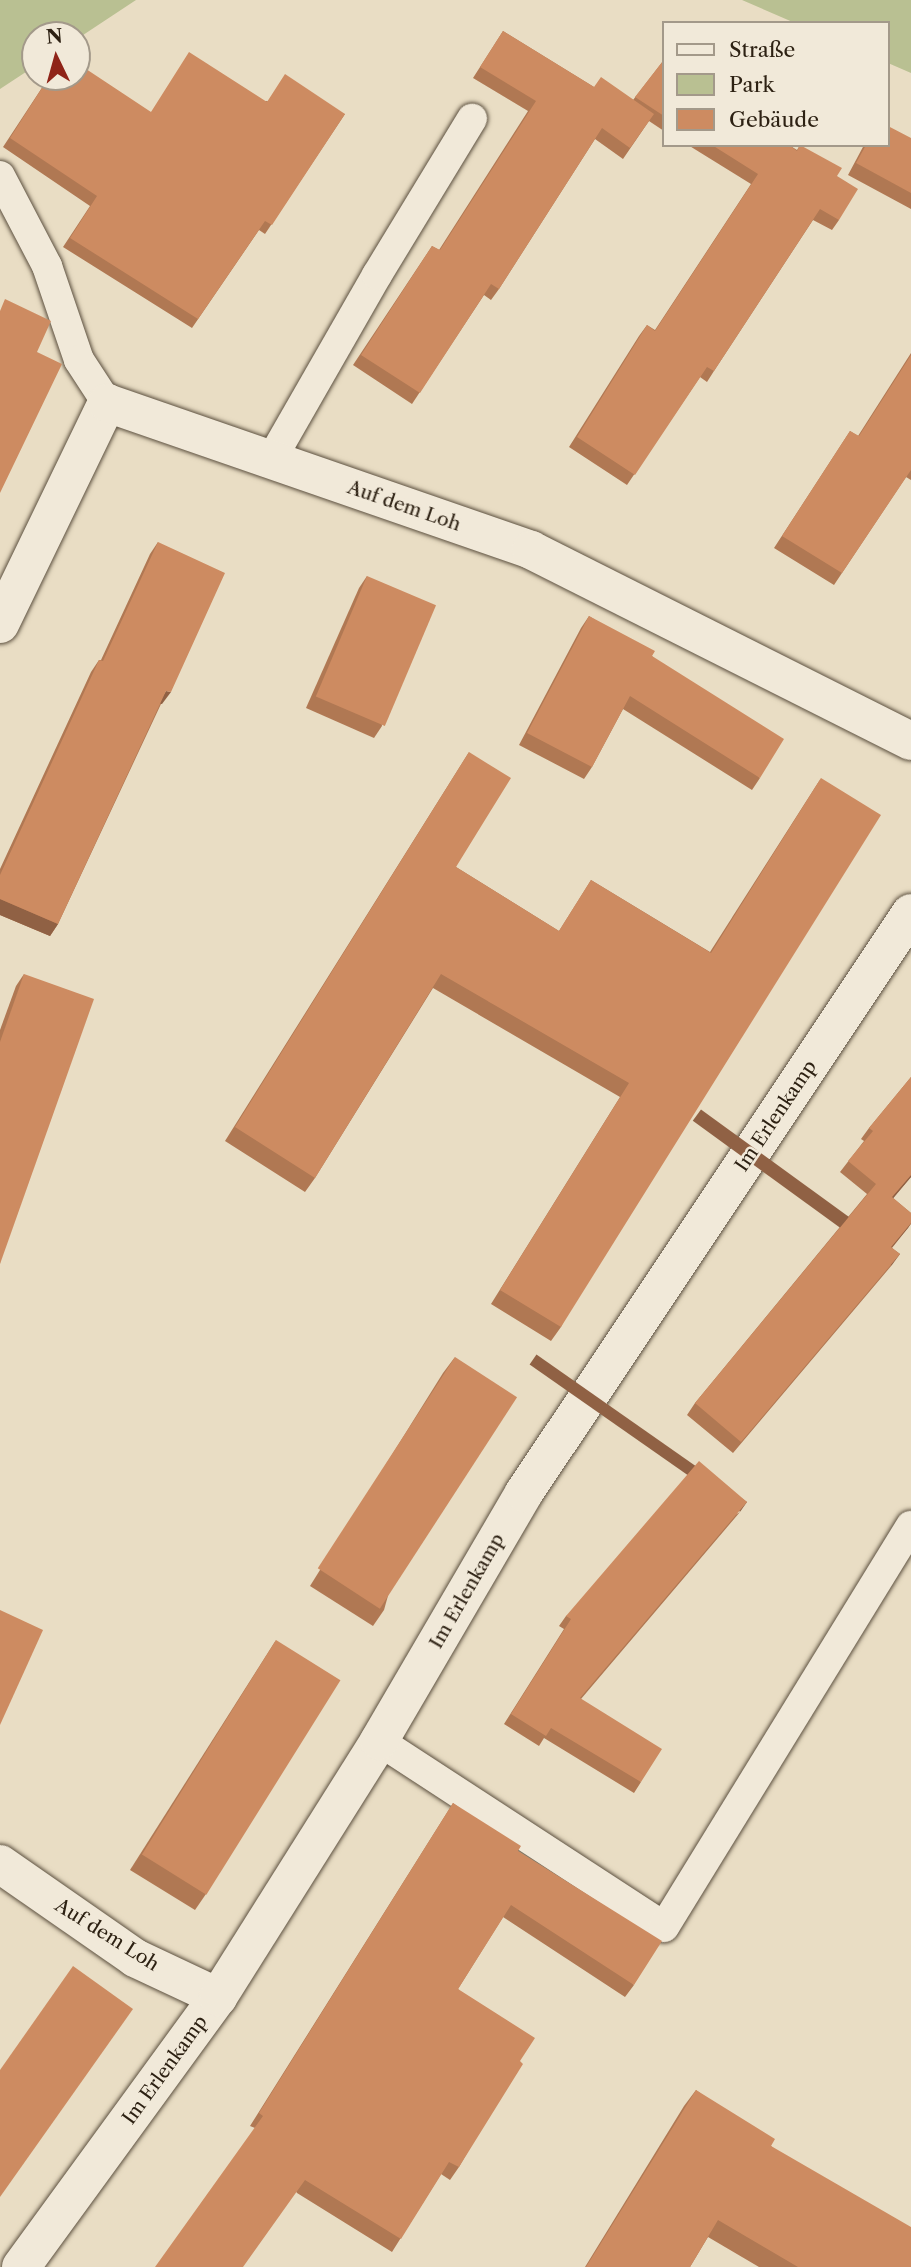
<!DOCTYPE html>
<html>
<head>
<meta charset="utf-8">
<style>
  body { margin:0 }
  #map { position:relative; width:911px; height:2267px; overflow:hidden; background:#e9ddc4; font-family:"Libre Caslon Text",serif }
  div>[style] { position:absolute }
  .green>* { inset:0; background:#b9c092 }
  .roads { filter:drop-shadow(0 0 2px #5c503f) drop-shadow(0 0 2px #5c503f) }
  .service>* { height:30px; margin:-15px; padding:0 15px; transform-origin:15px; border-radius:15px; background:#f1e9d9 }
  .minor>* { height:38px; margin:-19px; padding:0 19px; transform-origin:19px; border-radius:19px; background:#f1e9d9 }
  .wall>* { inset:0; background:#b07853 }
  .shaded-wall>* { inset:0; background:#906144; transform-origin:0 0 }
  .building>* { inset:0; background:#cd8b61; transform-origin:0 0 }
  span { translate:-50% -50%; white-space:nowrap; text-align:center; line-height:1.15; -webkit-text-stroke:5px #f1e9d9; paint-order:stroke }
  .street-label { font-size:19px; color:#2d2113 }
  .legend { position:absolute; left:662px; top:21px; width:228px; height:126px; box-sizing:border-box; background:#f1e9d9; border:2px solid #a3998a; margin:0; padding:9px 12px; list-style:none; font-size:21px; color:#2d2113 }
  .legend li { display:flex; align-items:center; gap:14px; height:35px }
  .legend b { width:35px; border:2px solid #a3998a }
  .north { position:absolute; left:21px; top:21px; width:70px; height:70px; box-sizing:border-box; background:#f1e9d9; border:2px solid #a3998a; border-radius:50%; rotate:355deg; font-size:19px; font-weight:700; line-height:28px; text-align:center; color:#2d2113 }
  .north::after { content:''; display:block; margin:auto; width:24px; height:32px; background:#8f2418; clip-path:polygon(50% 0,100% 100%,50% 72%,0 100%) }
</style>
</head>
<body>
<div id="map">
  <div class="green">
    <div style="clip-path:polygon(0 0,136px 0,77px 39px,77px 35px,35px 35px,35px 66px,0 89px)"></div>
    <div style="clip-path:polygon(742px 0,911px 0,911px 73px,888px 63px,888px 23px,795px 23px)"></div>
  </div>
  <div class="roads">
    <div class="service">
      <div style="left:0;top:176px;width:102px;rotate:62.4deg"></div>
      <div style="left:47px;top:266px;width:99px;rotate:71.2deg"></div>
      <div style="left:79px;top:360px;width:51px;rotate:56.9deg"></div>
      <div style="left:271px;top:460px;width:213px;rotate:-60.2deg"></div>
      <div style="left:377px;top:275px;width:183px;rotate:-58.7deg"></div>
      <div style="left:379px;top:1741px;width:340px;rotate:33.1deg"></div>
      <div style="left:664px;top:1927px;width:471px;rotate:-58.4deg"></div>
    </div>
    <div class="minor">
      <div style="left:0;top:624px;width:246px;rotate:-64.2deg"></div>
      <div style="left:107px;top:403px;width:449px;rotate:19.1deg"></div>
      <div style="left:531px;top:550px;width:425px;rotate:26.7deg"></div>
      <div style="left:0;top:1864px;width:165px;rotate:34.8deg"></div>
      <div style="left:135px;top:1958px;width:92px;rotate:25.2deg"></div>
      <div style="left:21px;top:2267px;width:334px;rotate:-53.9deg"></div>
      <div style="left:218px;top:1997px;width:302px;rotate:-57.8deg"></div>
      <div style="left:379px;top:1741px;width:287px;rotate:-59.7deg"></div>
      <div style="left:524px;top:1493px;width:697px;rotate:-56.29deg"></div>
    </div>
  </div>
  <div class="wall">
    <div style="clip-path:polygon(503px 31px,594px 87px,633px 100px,663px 61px,664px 62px,664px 131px,649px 121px,623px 159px,595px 139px,499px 289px,491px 300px,484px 295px,412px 404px,353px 365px,432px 246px,439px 250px,528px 111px,473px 78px)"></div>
    <div style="clip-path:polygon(49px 77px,150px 112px,266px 101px,345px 114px,265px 234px,259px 230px,192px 328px,63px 247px,90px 206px,3px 147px)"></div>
    <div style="clip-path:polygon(911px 138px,911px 209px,848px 175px,864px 145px,888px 145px)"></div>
    <div style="clip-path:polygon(688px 145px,789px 145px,797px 150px,800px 145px,837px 176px,839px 220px,832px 230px,813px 220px,714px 371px,707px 382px,700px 377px,627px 485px,569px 447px,639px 336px,647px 325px,655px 330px,751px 184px)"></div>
    <div style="clip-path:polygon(911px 353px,911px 480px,906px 477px,834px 585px,774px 548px,850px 431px,858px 436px)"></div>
    <div style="clip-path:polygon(158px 542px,162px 704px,161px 704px,58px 924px,50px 936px,0 915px,0 869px,91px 672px,99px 660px,101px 660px,150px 554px)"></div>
    <div style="clip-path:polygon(367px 576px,382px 726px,374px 738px,306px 708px,359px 588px)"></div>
    <div style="clip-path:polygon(589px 616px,652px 656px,760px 778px,752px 790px,623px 709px,592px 767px,584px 779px,519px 745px,581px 628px)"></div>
    <div style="clip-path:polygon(469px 752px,456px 867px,559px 931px,591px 880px,710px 952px,821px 778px,561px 1327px,551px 1341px,491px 1304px,620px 1097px,433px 988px,315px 1178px,305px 1192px,225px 1141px)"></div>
    <div style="clip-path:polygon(24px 974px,0 1264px,0 1030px,16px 986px)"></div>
    <div style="clip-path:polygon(911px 1077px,911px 1177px,893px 1198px,911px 1213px,911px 1224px,892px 1248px,892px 1265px,733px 1453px,687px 1415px,695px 1403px,867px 1194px,840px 1172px,864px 1141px,861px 1139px,869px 1128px)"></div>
    <div style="clip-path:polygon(455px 1357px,384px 1610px,373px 1626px,310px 1586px,443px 1373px)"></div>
    <div style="clip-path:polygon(740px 1512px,581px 1699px,641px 1782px,634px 1793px,544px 1738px,539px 1746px,504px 1724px,564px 1629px,559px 1626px,566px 1616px)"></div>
    <div style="clip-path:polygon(276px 1640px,206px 1894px,195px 1910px,130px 1870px)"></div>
    <div style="clip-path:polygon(453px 1803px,518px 1851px,634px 1985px,625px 1997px,503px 1917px,458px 1989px,520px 2061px,459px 2167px,450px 2180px,441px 2174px,392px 2252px,297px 2193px,255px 2128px,250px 2126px)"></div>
    <div style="clip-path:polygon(696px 2090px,771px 2146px,911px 2267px,759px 2267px,708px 2237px,690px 2267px,585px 2267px,684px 2106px)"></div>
  </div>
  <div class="shaded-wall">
    <div style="clip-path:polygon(166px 691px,171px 692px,162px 704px,158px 703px)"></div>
    <div style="clip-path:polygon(0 899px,58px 924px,50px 936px,0 915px)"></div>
    <div style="clip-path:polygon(911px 1175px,911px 1177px,885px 1208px,892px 1197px)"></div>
    <div style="clip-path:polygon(911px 1223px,908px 1228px,883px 1258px,891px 1247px)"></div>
    <div style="left:900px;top:1254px;width:14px;height:246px;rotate:126deg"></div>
    <div style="left:747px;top:1502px;width:12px;height:257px;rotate:125deg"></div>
  </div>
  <div class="building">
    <div style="clip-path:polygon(503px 31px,594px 87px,601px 77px,654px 114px,630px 148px,602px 128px,499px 289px,491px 284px,420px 393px,361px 355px,432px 246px,440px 250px,536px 101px,480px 67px)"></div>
    <div style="clip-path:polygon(189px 52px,267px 102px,285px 74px,345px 114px,272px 225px,265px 221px,198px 319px,70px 238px,97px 196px,10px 138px,49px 77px,77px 77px,77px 63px,151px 112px)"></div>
    <div style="clip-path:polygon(663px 61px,664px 62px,664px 116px,635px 97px)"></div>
    <div style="clip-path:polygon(888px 126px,911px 138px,911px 193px,856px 163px,866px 145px,888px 145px)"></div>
    <div style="clip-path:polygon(712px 145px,789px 145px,797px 151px,800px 145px,842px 168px,837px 176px,858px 189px,839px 220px,820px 209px,714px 371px,707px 367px,635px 475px,577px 437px,647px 325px,655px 331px,758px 174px)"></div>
    <div style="clip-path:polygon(5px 299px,51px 321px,37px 352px,62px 364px,0 493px,0 311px)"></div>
    <div style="clip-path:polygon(911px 355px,911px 470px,842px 573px,782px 536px,850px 431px,859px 436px)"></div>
    <div style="clip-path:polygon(158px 542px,225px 573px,171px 692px,166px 691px,58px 924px,0 899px,0 875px,99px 660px,103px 661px)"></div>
    <div style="left:367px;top:576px;width:75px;height:131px;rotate:23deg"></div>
    <div style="clip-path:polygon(589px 616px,655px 651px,652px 656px,784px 739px,760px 778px,630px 696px,592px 767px,527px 733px)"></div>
    <div style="clip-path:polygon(469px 752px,511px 778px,456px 867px,559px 931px,591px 880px,711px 953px,821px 778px,881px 815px,561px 1327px,500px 1290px,629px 1083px,441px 974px,315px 1178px,235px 1127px)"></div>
    <div style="clip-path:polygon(24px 974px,94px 999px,0 1264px,0 1042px)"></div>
    <div style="clip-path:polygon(911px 1077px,911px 1175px,892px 1197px,911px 1213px,911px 1223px,891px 1247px,900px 1254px,741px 1442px,695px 1403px,876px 1184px,848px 1161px,873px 1131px,869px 1128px)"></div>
    <div style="left:455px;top:1357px;width:74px;height:252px;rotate:33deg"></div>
    <div style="clip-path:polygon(699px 1461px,747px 1502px,580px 1698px,662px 1749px,641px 1782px,551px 1728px,546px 1736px,511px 1714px,571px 1619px,566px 1616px)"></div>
    <div style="clip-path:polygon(0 1610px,43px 1630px,0 1725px)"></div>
    <div style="left:276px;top:1640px;width:76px;height:253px;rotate:32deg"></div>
    <div style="clip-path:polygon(453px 1803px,521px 1846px,518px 1851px,662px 1941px,634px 1985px,511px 1905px,458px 1989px,535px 2038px,520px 2061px,523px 2064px,459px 2167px,449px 2162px,401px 2239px,305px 2180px,243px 2267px,155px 2267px,263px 2116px,259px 2113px)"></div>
    <div style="clip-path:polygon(73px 1966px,133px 2009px,0 2197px,0 2070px)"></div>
    <div style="clip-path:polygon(696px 2090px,775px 2139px,771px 2146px,911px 2227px,911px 2267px,798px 2267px,718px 2220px,690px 2267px,586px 2267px)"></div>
  </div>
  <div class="street-label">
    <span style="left:404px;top:506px;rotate:19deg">Auf dem Loh</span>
    <span style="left:776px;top:1116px;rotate:-56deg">Im Erlenkamp</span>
    <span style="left:467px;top:1591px;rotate:-60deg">Im Erlenkamp</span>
    <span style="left:107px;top:1935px;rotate:32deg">Auf dem Loh</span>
    <span style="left:165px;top:2070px;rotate:-54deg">Im Erlenkamp</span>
  </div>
  <ul class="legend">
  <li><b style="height:9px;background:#f1e9d9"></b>Straße</li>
  <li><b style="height:19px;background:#b9c092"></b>Park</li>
  <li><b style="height:19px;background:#cd8b61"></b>Gebäude</li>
  </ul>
  <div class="north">N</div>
</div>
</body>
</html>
